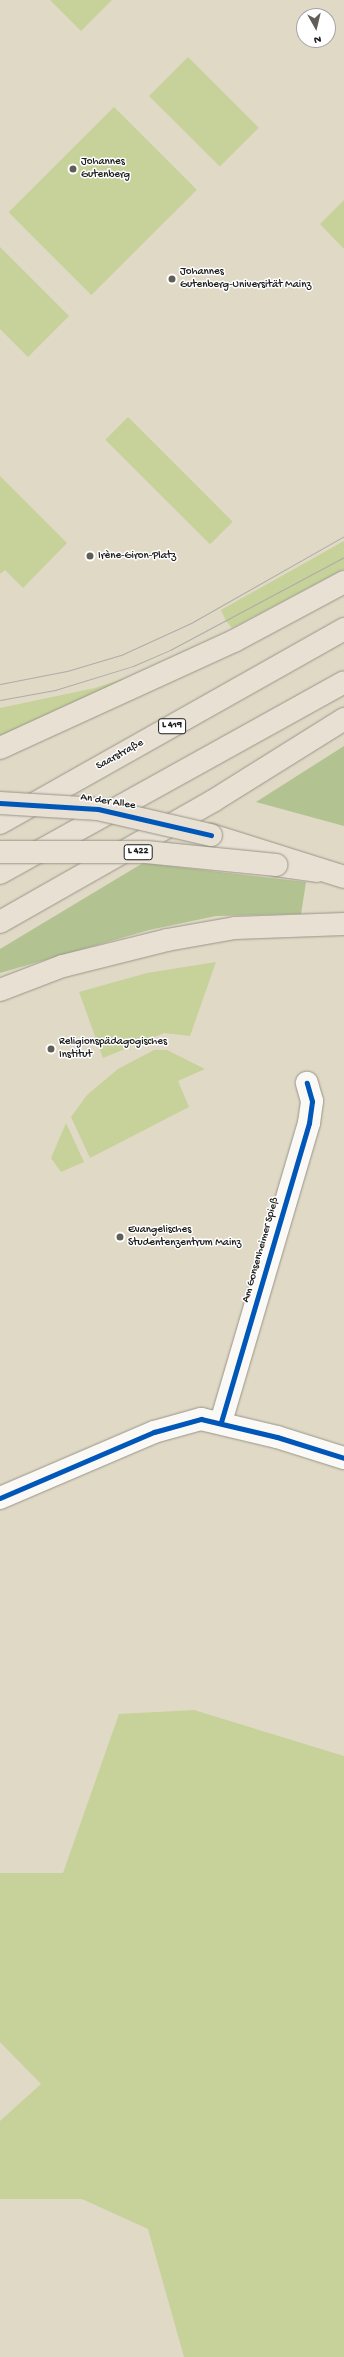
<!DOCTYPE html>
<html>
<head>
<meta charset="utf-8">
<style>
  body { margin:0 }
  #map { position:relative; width:344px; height:2357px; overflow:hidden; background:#e0d9c6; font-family:"Gochi Hand",sans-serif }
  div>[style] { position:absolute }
  .green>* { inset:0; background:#c6d299; transform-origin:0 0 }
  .forest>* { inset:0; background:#b2c291 }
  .roads { filter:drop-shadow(0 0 1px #99958a) drop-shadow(0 0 1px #99958a) }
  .minor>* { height:22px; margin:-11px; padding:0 11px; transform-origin:11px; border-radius:11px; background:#faf9f6 }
  .major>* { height:22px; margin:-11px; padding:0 11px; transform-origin:11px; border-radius:11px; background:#e7e0d3 }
  .highway>* { height:22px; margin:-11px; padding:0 11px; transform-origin:11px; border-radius:11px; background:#e7e0d3 }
  .tram>* { height:1px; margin:-0.5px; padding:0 0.5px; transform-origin:0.5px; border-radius:0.5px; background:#adaca9 }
  .bridges { filter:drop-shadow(0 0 1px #99958a) drop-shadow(0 0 1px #99958a) }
  .major-bridge>* { height:22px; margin:-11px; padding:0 11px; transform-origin:11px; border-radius:11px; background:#e7e0d3 }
  .highway-bridge>* { height:22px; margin:-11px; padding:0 11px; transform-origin:11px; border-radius:11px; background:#e7e0d3 }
  .cycleway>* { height:5px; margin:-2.5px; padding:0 2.5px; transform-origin:2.5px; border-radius:2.5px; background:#0057b8 }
  .dots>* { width:11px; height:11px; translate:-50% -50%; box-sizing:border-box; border:2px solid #fff; border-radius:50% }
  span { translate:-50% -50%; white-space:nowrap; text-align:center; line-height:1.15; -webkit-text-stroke:3px #fff; paint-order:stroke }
  .shield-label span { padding:1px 3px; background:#fff; border:1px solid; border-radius:3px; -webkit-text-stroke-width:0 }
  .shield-label { font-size:10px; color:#1c1c1c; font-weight:700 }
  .poi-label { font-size:11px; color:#1c1c1c }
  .left { translate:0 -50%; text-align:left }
  .street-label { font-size:11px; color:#1c1c1c }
  .north { position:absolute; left:296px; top:8px; width:40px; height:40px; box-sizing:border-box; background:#fff; border:1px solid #a4a4a4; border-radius:50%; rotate:172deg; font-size:11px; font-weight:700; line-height:16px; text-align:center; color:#1c1c1c }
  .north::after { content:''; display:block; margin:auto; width:14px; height:18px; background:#615e58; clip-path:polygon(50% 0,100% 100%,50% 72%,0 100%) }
</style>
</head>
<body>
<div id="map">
  <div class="green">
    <div style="clip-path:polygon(50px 0,112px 0,81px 31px)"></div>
    <div style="left:188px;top:57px;width:100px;height:55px;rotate:45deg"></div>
    <div style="left:114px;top:107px;width:117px;height:149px;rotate:45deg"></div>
    <div style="clip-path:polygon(344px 200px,344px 249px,320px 224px)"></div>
    <div style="clip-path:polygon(0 247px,69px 316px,28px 357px,0 329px)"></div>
    <div style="left:128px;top:417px;width:148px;height:32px;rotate:45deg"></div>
    <div style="clip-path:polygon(0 476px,67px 543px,23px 588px,5px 570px,0 574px)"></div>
    <div style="clip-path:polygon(344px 541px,344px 569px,232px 628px,226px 621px,221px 610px)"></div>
    <div style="clip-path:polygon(147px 671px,0 740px,0 708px,95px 688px)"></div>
    <div style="clip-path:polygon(216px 962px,190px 1036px,164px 1033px,103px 1058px,79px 992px,147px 973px)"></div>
    <div style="clip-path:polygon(154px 1050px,167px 1050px,205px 1069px,178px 1081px,189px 1107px,90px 1158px,71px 1117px,87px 1095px,118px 1069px)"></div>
    <div style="clip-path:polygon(66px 1123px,84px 1162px,61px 1172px,51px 1158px)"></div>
    <div style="clip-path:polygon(194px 1710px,344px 1756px,344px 2357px,184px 2357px,148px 2229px,82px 2199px,0 2199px,0 2121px,41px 2084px,0 2042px,0 1873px,63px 1873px,119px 1714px)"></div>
  </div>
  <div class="forest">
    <div style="clip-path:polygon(344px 746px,344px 826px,256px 802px)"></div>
    <div style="clip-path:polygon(143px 863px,306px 882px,301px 914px,216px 916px,149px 930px,0 973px,0 949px)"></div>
  </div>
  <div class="roads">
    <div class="minor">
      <div style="left:221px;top:1422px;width:312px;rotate:-73.6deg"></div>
      <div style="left:309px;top:1123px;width:22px;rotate:-82deg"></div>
      <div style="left:312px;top:1101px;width:19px;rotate:-106deg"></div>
      <div style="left:0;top:1498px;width:168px;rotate:-23.2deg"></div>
      <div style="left:154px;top:1432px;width:49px;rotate:-15.5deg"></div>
      <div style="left:201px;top:1419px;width:78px;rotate:13.3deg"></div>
      <div style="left:277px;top:1437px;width:70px;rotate:17.4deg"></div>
    </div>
    <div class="major">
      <div style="left:211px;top:835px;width:139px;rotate:17.5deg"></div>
      <div style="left:0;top:990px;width:67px;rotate:-20.9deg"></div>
      <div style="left:63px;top:966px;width:107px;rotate:-14deg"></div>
      <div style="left:167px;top:940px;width:69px;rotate:-10deg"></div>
      <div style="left:235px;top:928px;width:109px;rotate:-2.1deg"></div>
    </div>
    <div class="highway">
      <div style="left:0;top:748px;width:257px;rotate:-24.6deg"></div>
      <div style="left:234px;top:641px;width:125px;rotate:-28.2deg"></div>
      <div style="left:0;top:823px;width:395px;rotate:-29.4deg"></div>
      <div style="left:276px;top:865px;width:41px;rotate:8.3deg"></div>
      <div style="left:0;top:873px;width:393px;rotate:-29deg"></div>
      <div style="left:0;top:922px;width:245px;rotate:-29.6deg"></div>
      <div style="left:213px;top:801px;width:155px;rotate:-32deg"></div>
    </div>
  </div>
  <div class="tram">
    <div style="left:0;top:684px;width:68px;rotate:-11deg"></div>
    <div style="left:67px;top:671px;width:56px;rotate:-16.5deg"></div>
    <div style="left:121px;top:655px;width:77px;rotate:-24.6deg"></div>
    <div style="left:191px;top:623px;width:176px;rotate:-29.6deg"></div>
    <div style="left:0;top:700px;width:56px;rotate:-10.3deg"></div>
    <div style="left:55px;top:690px;width:82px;rotate:-17.1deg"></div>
    <div style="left:133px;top:666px;width:40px;rotate:-23.4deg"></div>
    <div style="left:170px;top:650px;width:197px;rotate:-28.1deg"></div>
  </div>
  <div class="bridges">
    <div class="major-bridge">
      <div style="left:0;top:803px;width:98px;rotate:3.5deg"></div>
      <div style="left:98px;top:809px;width:116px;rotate:13deg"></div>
    </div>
    <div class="highway-bridge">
      <div style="left:0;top:852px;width:146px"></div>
      <div style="left:146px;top:852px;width:131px;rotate:5.7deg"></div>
    </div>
  </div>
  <div class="cycleway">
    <div style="left:0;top:803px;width:98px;rotate:3.5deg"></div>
    <div style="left:98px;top:809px;width:116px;rotate:13deg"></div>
    <div style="left:221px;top:1422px;width:312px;rotate:-73.6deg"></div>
    <div style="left:309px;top:1123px;width:22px;rotate:-82deg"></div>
    <div style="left:312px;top:1101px;width:19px;rotate:-106deg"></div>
    <div style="left:0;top:1498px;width:168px;rotate:-23.2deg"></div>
    <div style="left:154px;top:1432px;width:49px;rotate:-15.5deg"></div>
    <div style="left:201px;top:1419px;width:78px;rotate:13.3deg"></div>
    <div style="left:277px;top:1437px;width:70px;rotate:17.4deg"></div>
  </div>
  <div class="dots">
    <div style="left:73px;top:169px;background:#615e58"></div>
    <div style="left:172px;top:279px;background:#615e58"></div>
    <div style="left:90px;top:556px;background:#615e58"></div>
    <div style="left:51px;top:1049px;background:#615e58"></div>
    <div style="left:120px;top:1237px;background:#615e58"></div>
  </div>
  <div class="shield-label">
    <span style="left:172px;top:726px">L 419</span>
    <span style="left:138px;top:852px">L 422</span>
  </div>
  <div class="poi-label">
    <span class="left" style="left:81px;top:169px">Johannes<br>Gutenberg</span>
    <span class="left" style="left:180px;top:279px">Johannes<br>Gutenberg-Universität Mainz</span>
    <span class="left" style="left:98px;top:556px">Irène-Giron-Platz</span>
    <span class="left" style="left:59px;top:1049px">Religionspädagogisches<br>Institut</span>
    <span class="left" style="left:128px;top:1237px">Evangelisches<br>Studentenzentrum Mainz</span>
  </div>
  <div class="street-label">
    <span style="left:120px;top:755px;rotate:-29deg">Saarstraße</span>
    <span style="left:108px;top:802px;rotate:9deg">An der Allee</span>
    <span style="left:261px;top:1250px;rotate:-74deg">Am Gonsenheimer Spieß</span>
  </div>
  <div class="north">N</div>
</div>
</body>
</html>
